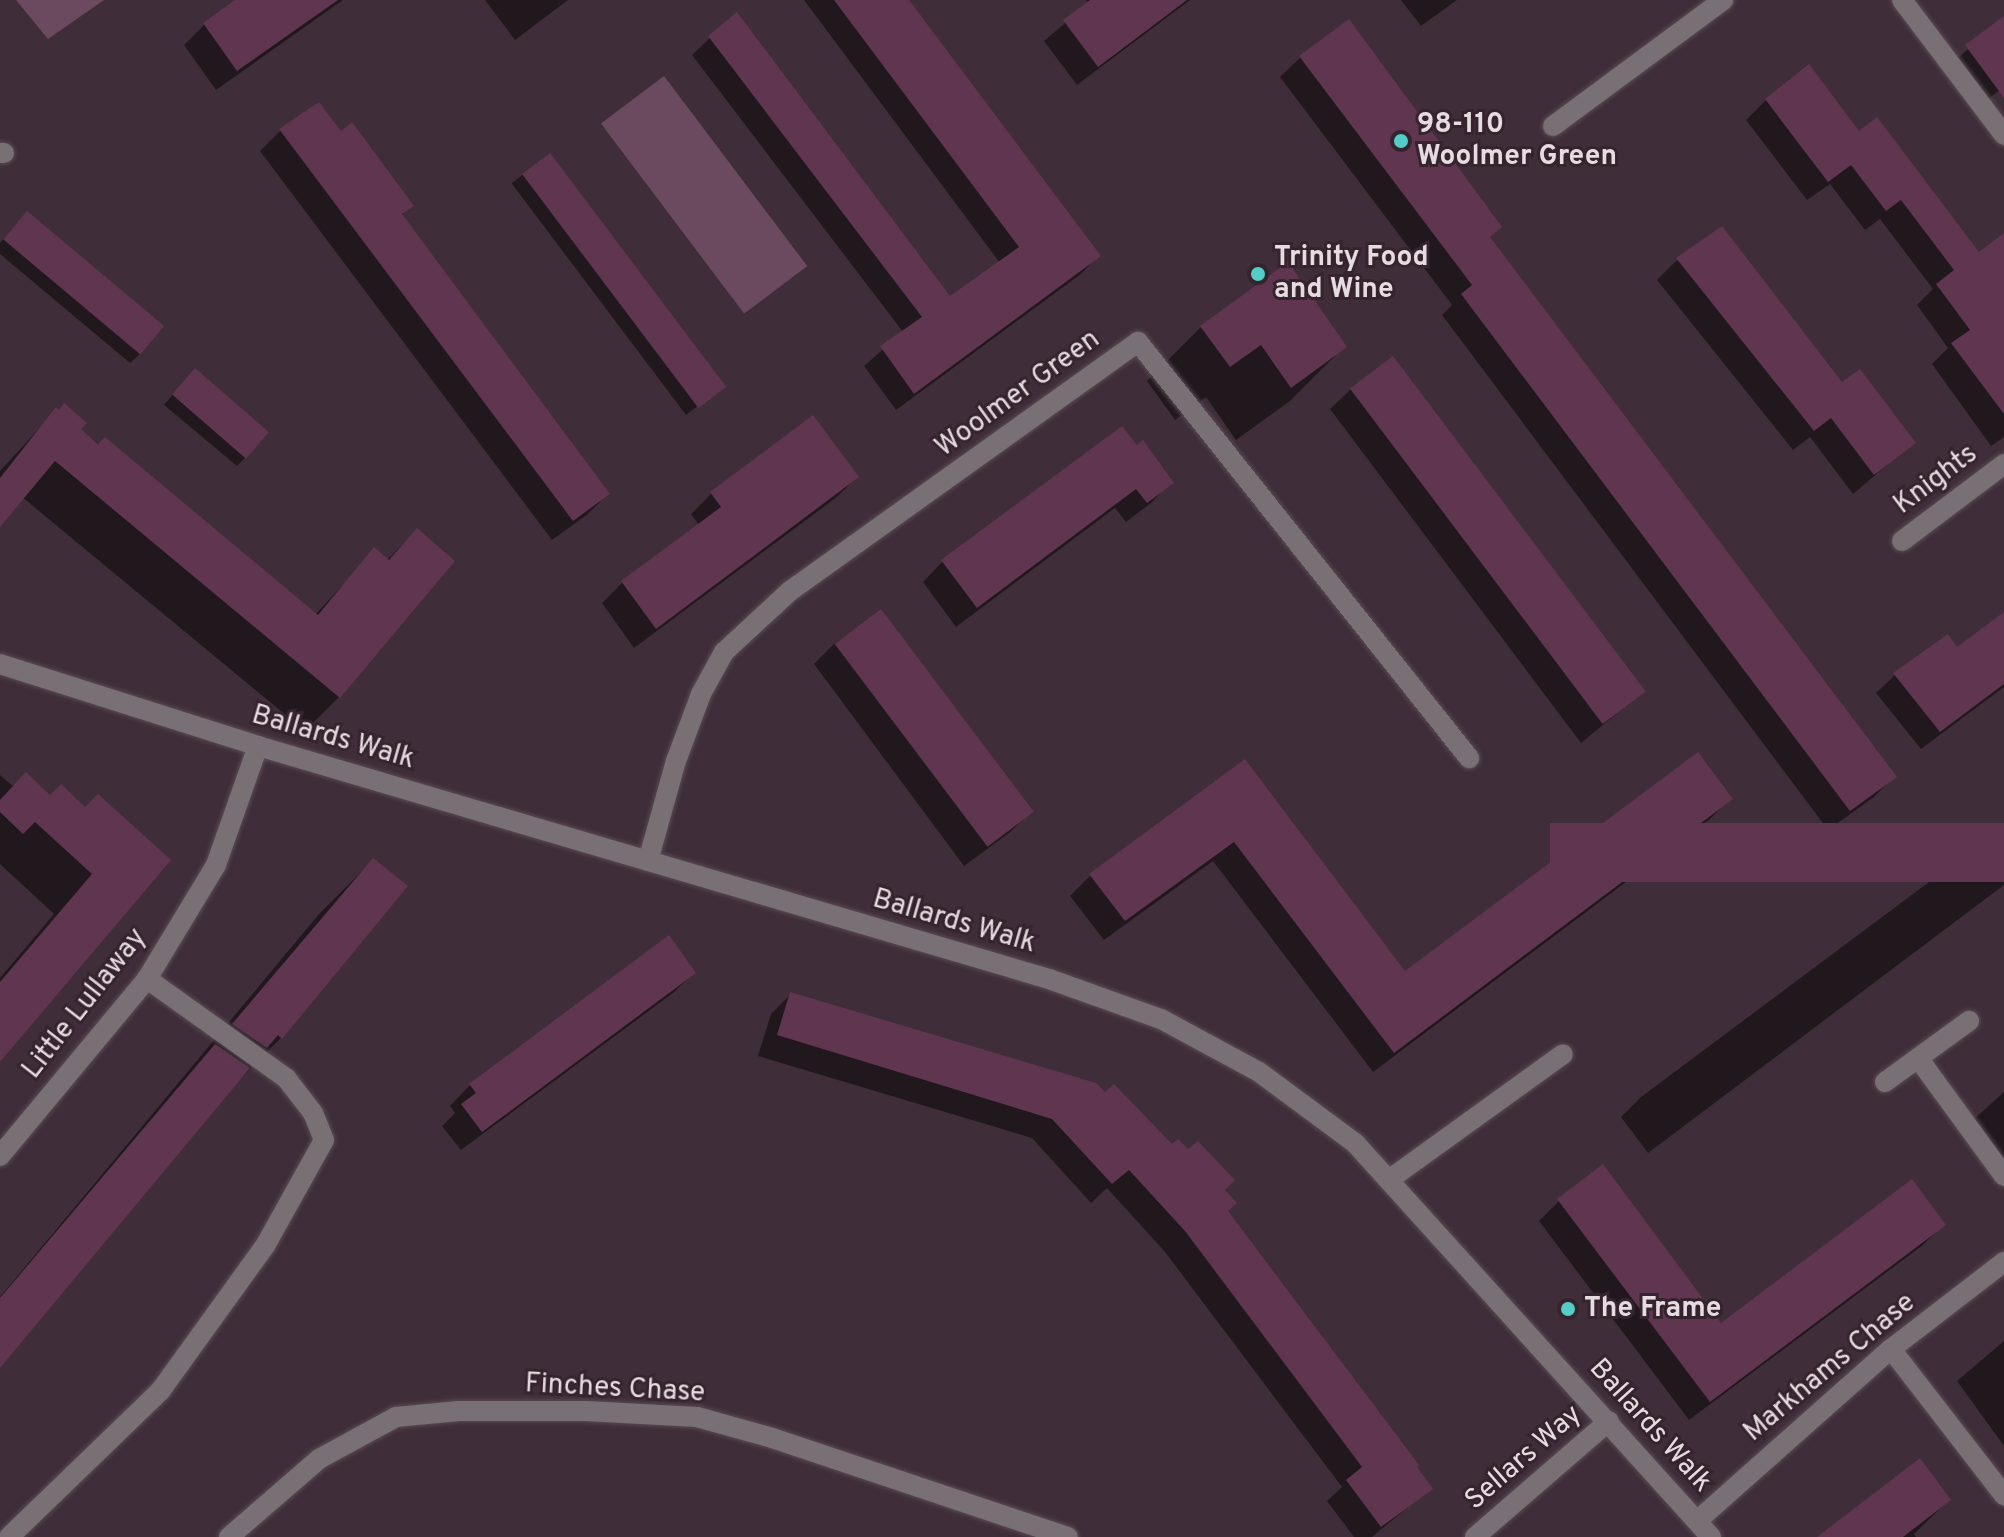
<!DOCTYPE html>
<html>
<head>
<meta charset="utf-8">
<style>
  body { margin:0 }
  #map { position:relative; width:2004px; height:1537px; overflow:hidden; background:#3f2e39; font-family:Overpass,sans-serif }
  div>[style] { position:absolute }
  .green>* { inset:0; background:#6b4a5f; transform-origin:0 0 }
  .shadow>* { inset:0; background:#0007; transform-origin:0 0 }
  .building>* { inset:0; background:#5f3550; transform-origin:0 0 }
  .roads { filter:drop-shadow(0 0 2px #5a4a54) drop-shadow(0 0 2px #5a4a54) }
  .minor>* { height:20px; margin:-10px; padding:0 10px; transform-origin:10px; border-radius:10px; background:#797075 }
  .dots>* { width:22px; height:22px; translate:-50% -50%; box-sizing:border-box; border:4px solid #35242e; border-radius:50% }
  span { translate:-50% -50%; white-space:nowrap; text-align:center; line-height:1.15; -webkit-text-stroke:6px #35242e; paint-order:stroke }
  .poi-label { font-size:28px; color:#e7dbe2; font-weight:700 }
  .left { translate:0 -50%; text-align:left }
  .street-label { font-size:28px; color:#e7dbe2 }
</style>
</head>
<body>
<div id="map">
  <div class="green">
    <div style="clip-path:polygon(16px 0,104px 0,48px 39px)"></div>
    <div style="left:664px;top:76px;width:238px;height:79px;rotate:53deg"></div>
  </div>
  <div class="shadow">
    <div style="clip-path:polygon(238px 0,343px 0,216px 90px,184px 45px,204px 25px)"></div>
    <div style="clip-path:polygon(485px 0,568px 0,515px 40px)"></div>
    <div style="clip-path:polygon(804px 0,906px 0,1098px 256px,1081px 274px,896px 410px,864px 366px,903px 332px,692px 55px,710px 38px,949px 299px,1000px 263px)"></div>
    <div style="clip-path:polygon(1086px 0,1190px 0,1077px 85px,1044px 41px,1089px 3px)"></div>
    <div style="clip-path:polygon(1401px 0,1457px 0,1421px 26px)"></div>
    <div style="clip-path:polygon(2004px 19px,2004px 87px,1976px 108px,1947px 67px)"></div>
    <div style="clip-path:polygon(1301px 57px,1488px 238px,1894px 777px,1874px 797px,1828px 830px,1442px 315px,1452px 305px,1280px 77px)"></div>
    <div style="clip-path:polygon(1766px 100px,1858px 134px,2004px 289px,2004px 437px,1991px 446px,1932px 364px,1948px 348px,1917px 305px,1933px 289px,1880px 219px,1865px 230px,1830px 184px,1807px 200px,1746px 120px)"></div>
    <div style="clip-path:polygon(319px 104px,341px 134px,411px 206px,401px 216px,608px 494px,588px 514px,552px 540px,260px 151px,280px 131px)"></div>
    <div style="left:549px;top:155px;width:290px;height:47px;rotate:53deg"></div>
    <div style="clip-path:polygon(17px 223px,140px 354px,130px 363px,0 254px,0 243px)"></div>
    <div style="clip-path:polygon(1677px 260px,1841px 385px,1913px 443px,1853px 494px,1810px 437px,1793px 450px,1657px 280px)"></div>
    <div style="clip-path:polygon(1201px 327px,1344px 347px,1290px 401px,1236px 440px,1206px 397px,1175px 420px,1147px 381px)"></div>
    <div style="clip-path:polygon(185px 380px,247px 456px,237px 466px,164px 405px)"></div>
    <div style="clip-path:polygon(1351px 389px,1643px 692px,1581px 743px,1330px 409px)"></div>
    <div style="clip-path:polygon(56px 410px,315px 615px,375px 550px,387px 560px,417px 530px,339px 697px,305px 731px,22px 497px,0 524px,0 471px)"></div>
    <div style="clip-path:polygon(812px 418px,857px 477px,837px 497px,634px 648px,602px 603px,622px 583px,699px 525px,691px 514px,711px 494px)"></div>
    <div style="clip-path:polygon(1137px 448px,1171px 482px,1151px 503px,1126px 522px,1115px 508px,956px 627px,923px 582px,943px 561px)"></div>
    <div style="clip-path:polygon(881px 612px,1030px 813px,1009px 833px,964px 866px,814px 664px,834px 644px)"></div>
    <div style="clip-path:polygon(2004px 615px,2004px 687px,1921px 749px,1876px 693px,1895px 675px,1957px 650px)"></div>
    <div style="clip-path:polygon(1245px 762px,1405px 974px,1730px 799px,1710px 819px,1373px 1072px,1213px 861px,1104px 940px,1070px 896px,1090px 876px)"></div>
    <div style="clip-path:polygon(0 775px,14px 787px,85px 810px,168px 861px,0 1059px,0 978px,54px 914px,0 864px)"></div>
    <div style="clip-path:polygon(2004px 826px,2004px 885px,1648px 1153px,1621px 1117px,1641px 1097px)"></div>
    <div style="clip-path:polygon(373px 860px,405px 886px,281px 1038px,233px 1086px,0 1365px,0 1297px,319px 914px)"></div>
    <div style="clip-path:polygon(668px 937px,694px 973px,673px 993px,461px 1150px,442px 1126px,455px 1113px,450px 1106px,470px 1085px)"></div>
    <div style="clip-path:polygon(791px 994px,1172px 1147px,1222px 1190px,1226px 1212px,1430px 1489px,1372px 1537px,1354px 1537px,1327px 1501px,1342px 1487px,1165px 1252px,1107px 1188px,1091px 1203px,1032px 1138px,758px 1056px,771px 1014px)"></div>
    <div style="clip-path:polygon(2004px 1092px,2004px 1162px,1973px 1120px)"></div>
    <div style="clip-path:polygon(1559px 1201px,1721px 1326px,1943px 1225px,1923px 1245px,1689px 1420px,1539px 1221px)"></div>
    <div style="clip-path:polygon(2004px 1341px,2004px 1446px,1957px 1381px)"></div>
    <div style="clip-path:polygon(1949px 1500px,1914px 1534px,1916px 1537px,1825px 1537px)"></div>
  </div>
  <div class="building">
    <div style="clip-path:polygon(235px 0,338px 0,237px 71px,203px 23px)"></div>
    <div style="clip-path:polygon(834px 0,909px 0,1101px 256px,914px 394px,880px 346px,922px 317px,708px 36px,737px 12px,950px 296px,1019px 247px)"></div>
    <div style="clip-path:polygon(1090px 0,1187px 0,1098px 67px,1063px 20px)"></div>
    <div style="clip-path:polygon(2004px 16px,2004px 98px,1965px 45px)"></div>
    <div style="clip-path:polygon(1349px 19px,1502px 227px,1490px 237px,1897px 777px,1850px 811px,1461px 294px,1472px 285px,1299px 56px)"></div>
    <div style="clip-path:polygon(1809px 64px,1859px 131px,1877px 117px,1979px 252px,2004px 233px,2004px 414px,1951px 343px,1970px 330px,1936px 284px,1954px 270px,1901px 200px,1886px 211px,1851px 165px,1828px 182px,1765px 99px)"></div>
    <div style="clip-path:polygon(319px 102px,341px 131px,352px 122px,414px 206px,402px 214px,610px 494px,573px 521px,279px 129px)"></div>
    <div style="left:550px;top:153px;width:293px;height:35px;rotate:53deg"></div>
    <div style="left:27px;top:211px;width:179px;height:37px;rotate:40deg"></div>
    <div style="clip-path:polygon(1722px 226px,1842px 382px,1860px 369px,1916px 443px,1874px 475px,1831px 418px,1814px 431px,1676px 258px)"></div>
    <div style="clip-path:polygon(1288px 262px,1347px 347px,1291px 388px,1261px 345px,1230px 367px,1200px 326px)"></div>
    <div style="left:1393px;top:356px;width:420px;height:54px;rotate:53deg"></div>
    <div style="left:195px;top:368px;width:98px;height:35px;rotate:41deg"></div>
    <div style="clip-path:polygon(64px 403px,87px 423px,81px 429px,98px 444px,105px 437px,318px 615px,374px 547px,389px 560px,417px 528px,455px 561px,340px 698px,55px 461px,0 527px,0 478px,56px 407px,59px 410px)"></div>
    <div style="clip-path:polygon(813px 415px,859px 477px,656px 629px,621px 581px,721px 507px,710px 492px)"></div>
    <div style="clip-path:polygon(1122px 426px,1137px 445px,1143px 440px,1174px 483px,1147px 503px,1136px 489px,977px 608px,941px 560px)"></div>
    <div style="left:881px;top:609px;width:254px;height:58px;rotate:53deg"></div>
    <div style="clip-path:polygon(2004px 612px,2004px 684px,1940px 732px,1893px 673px,1948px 634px,1957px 647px)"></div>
    <div style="clip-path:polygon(1698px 752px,1733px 799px,1394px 1053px,1234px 842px,1125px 921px,1089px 874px,1245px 759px,1405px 971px)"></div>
    <div style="clip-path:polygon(26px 772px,50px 795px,61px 784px,85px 807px,98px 794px,171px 860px,0 1062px,0 982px,92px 874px,35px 822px,23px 834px,0 812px,0 800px)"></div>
    <div style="left:2004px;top:823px;width:59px;height:454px;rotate:90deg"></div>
    <div style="clip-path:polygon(373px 858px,408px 886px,282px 1039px,278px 1035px,267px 1048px,232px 1024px)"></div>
    <div style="clip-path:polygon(669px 935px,696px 973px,482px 1132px,461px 1104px,476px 1093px,469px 1084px)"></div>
    <div style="clip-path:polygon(790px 992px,1096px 1083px,1105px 1092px,1114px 1084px,1172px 1144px,1178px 1139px,1188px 1149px,1198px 1141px,1235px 1180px,1225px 1190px,1237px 1203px,1228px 1211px,1419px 1465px,1417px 1467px,1433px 1489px,1381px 1527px,1346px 1480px,1362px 1467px,1185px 1231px,1129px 1170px,1112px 1184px,1052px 1119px,777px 1035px)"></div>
    <div style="clip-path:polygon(215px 1044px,250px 1068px,0 1368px,0 1298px)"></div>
    <div style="clip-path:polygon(1603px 1164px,1721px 1323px,1912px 1179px,1946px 1225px,1710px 1402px,1557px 1199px)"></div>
    <div style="clip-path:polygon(1920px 1458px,1951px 1500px,1903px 1537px,1817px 1537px)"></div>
  </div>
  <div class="roads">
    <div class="minor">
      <div style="left:1902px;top:0;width:169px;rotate:52.9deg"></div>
      <div style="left:1553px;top:126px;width:212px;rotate:-36.5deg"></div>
      <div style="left:0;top:153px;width:4px"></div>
      <div style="left:1902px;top:541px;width:128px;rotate:-37deg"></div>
      <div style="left:0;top:664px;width:271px;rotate:17.6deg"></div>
      <div style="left:258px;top:746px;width:825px;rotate:16.41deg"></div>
      <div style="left:1049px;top:979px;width:119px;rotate:19.7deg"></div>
      <div style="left:1161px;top:1019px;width:111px;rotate:28.4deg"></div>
      <div style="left:1259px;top:1072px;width:119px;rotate:36.5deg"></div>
      <div style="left:1355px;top:1143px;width:531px;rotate:47.9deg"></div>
      <div style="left:648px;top:861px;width:104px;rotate:-74.4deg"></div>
      <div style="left:676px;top:761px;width:72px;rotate:-69.5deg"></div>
      <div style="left:701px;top:694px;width:48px;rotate:-61.3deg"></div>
      <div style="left:724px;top:652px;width:90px;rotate:-42.7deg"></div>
      <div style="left:790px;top:591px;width:428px;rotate:-35.6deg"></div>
      <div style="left:1138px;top:342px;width:532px;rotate:51.49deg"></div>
      <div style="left:1918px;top:1058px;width:146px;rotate:53.9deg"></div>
      <div style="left:1885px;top:1082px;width:104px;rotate:-36deg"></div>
      <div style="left:0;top:1156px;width:230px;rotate:-50.3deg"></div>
      <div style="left:147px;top:979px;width:133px;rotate:-58.8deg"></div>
      <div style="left:216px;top:865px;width:126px;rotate:-70.6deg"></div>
      <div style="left:1390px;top:1179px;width:213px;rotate:-35.8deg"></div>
      <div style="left:1891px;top:1349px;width:185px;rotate:52.3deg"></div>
      <div style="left:1697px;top:1521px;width:259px;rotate:-41.6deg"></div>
      <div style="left:1891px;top:1349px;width:143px;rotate:-37.6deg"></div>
      <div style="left:9px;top:1537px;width:211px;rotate:-44deg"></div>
      <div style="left:161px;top:1390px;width:178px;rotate:-54.2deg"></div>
      <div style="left:265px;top:1246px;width:121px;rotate:-60.9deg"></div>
      <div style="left:324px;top:1140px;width:29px;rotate:-112deg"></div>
      <div style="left:313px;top:1113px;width:44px;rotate:-127.6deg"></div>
      <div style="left:286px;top:1078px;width:171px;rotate:-144.5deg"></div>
      <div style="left:229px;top:1537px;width:119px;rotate:-40.9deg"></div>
      <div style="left:319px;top:1459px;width:88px;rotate:-28.6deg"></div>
      <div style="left:396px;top:1417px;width:63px;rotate:-5.4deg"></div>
      <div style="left:459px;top:1411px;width:127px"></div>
      <div style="left:586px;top:1411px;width:111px;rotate:3.1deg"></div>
      <div style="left:697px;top:1417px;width:78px;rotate:15.6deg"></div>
      <div style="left:772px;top:1438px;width:312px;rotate:18.5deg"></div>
      <div style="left:1475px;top:1537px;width:177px;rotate:-40.9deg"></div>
    </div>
  </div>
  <div class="dots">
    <div style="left:1401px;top:141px;background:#54cdc8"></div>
    <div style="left:1258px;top:274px;background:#54cdc8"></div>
    <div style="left:1568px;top:1309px;background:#54cdc8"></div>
  </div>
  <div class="poi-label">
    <span class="left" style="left:1417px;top:141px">98-110<br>Woolmer Green</span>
    <span class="left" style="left:1274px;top:274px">Trinity Food<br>and Wine</span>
    <span class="left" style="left:1584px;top:1309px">The Frame</span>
  </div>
  <div class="street-label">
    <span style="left:1018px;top:394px;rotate:-36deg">Woolmer Green</span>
    <span style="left:1936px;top:480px;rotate:-37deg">Knights</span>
    <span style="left:333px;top:738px;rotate:16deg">Ballards Walk</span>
    <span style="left:954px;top:922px;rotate:16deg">Ballards Walk</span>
    <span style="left:85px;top:1004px;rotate:-52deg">Little Lullaway</span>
    <span style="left:1830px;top:1368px;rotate:-40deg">Markhams Chase</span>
    <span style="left:615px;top:1389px;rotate:3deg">Finches Chase</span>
    <span style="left:1650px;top:1426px;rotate:48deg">Ballards Walk</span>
    <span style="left:1524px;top:1458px;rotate:-41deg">Sellars Way</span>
  </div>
</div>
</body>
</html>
